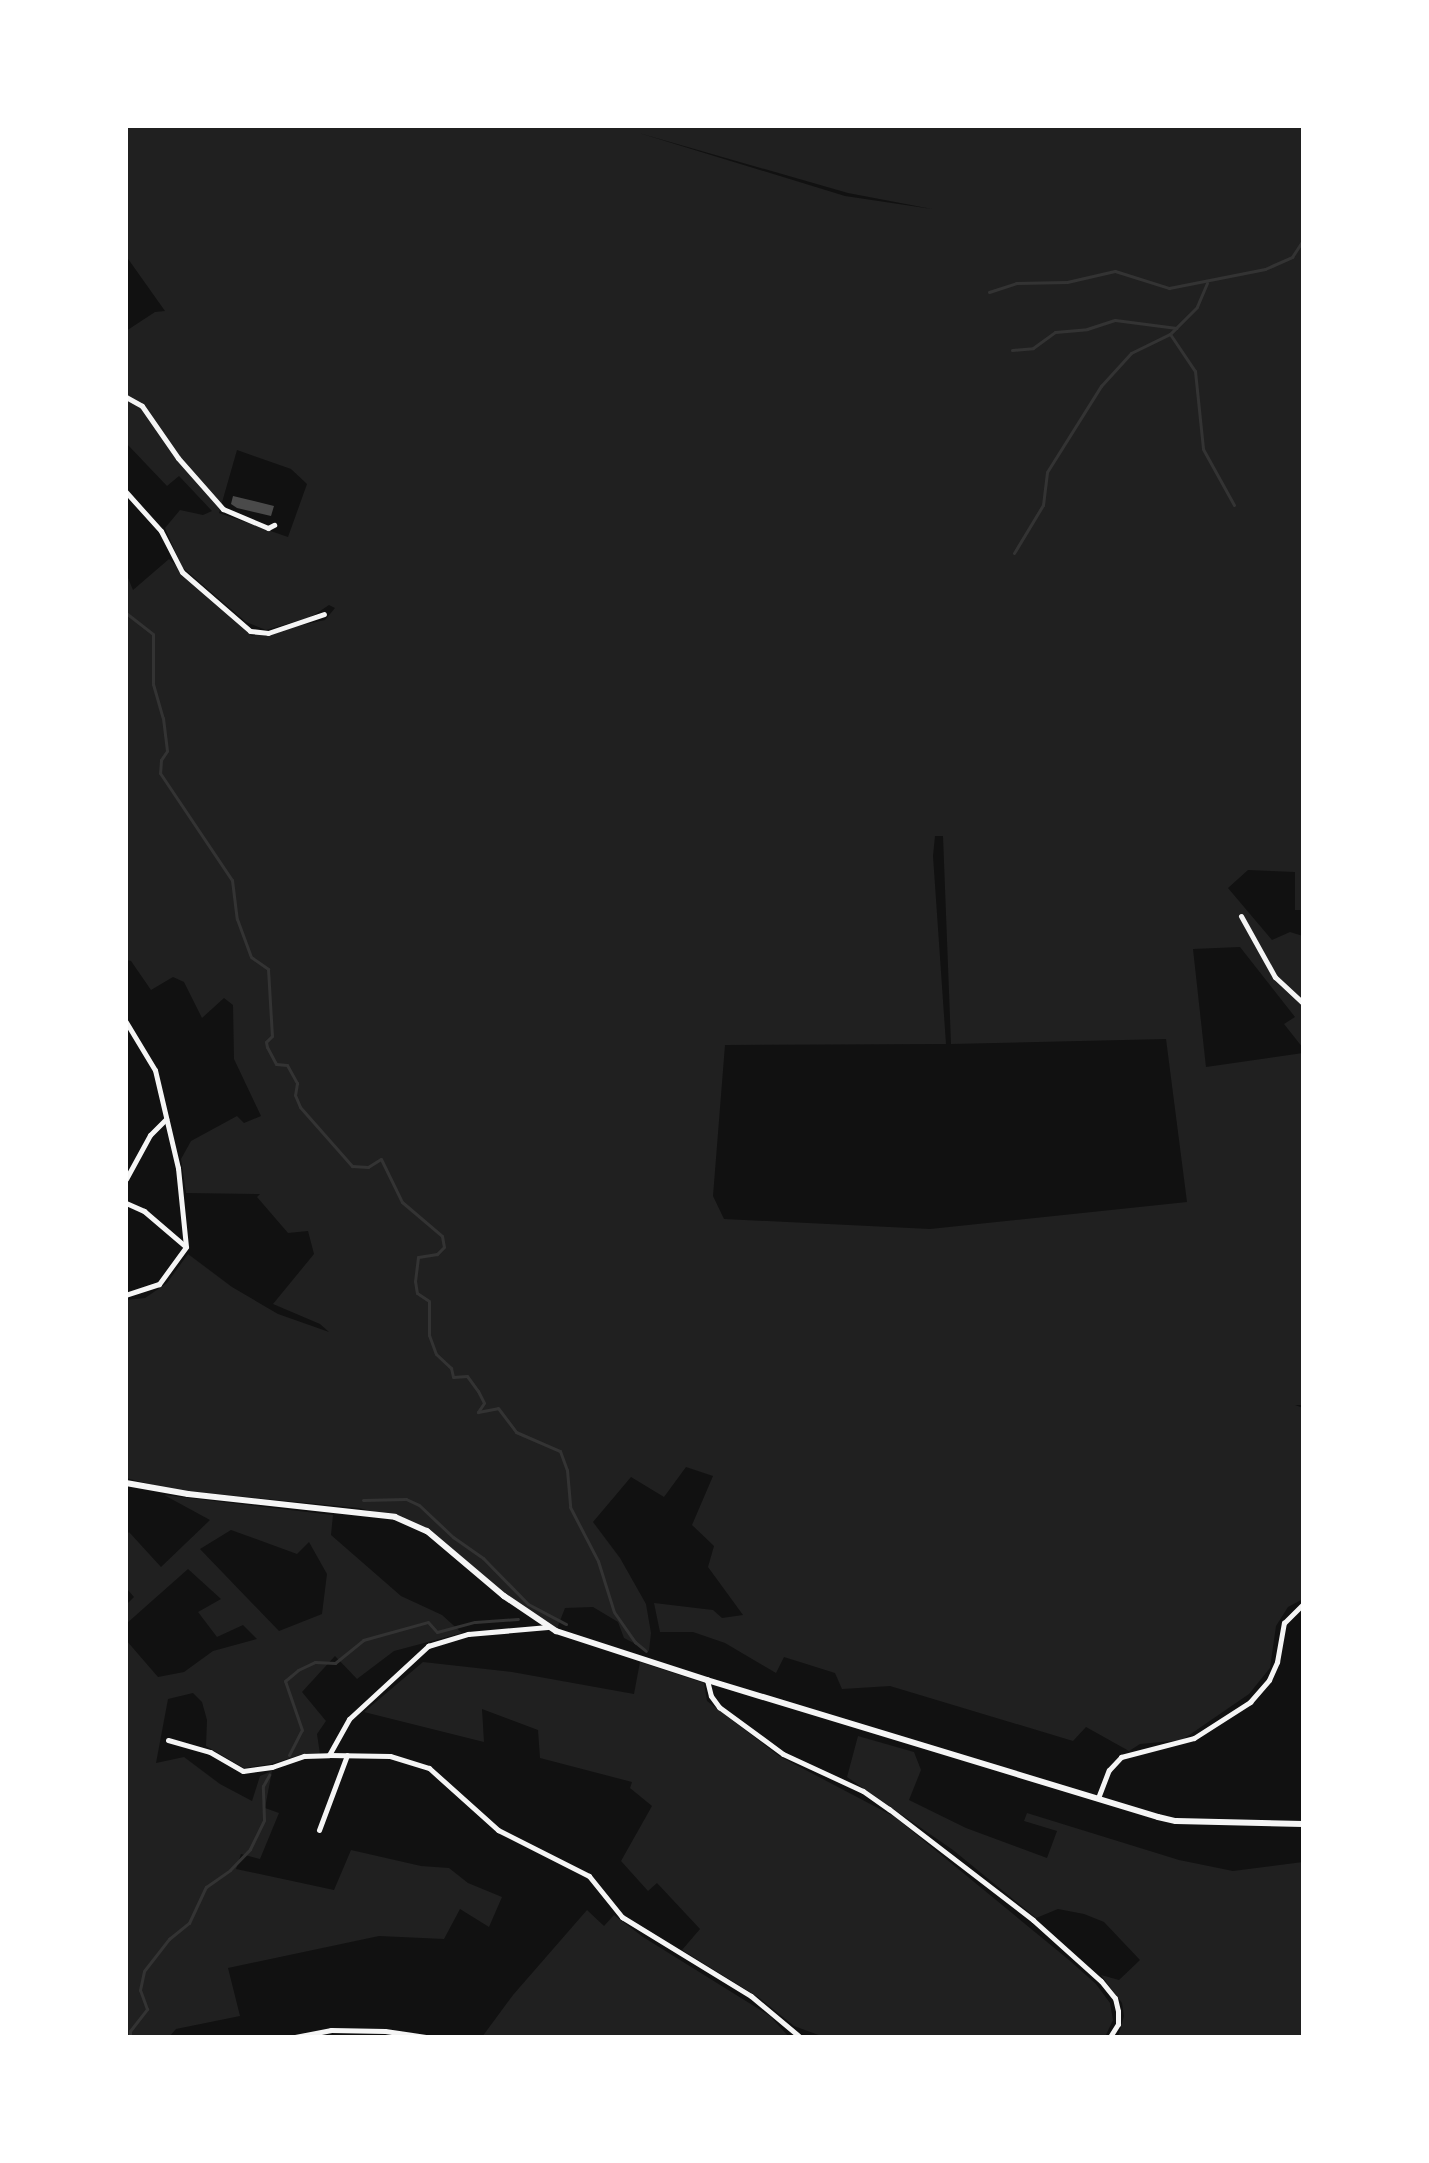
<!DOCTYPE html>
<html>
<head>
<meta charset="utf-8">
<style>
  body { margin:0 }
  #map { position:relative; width:1429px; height:2163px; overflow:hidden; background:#111; font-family:"Roboto Condensed",sans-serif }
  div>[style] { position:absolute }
  .green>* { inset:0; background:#202020 }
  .stream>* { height:3px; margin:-1.5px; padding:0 1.5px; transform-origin:1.5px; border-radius:1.5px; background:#333 }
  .building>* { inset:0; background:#4a4a4a }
  .minor>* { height:5px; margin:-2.5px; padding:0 2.5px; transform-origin:2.5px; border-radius:2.5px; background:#f5f5f5 }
  .tertiary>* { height:6px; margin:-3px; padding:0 3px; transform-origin:3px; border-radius:3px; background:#f5f5f5 }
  span { translate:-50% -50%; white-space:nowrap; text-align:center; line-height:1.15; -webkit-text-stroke:7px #fff; paint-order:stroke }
  .frame { position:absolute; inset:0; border:128px solid #fff; pointer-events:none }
</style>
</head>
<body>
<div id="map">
  <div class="green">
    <div style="clip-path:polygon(evenodd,126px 126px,1303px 126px,1303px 910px,1295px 910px,1295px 872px,1248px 870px,1228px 888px,1272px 940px,1290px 932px,1303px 936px,1303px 1048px,1284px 1024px,1295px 1017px,1240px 947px,1193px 949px,1206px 1067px,1303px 1053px,1303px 1405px,1295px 1405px,1303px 1408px,1303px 1599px,1288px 1607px,1276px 1626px,1270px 1668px,1249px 1694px,1182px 1740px,1140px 1744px,1129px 1751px,1086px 1727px,1073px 1741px,890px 1686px,842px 1689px,835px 1673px,784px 1657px,776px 1673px,725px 1643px,693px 1632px,660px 1632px,654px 1603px,713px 1610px,722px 1618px,743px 1615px,708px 1567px,714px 1546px,692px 1525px,713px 1476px,686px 1467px,664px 1497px,631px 1477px,593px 1522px,620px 1558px,646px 1604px,651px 1633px,649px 1651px,624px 1638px,618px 1622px,593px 1607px,565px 1608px,556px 1631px,504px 1596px,427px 1531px,395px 1517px,359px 1508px,173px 1490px,126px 1478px,126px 1300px,145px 1298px,167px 1283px,188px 1254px,232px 1287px,278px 1314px,329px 1332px,320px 1324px,273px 1304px,314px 1254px,308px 1231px,288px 1233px,257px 1197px,260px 1194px,186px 1193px,181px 1159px,191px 1141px,237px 1116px,244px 1123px,261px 1116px,234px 1059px,233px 1005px,224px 998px,202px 1018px,184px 982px,173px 977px,151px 990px,131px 961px,126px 960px,126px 573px,133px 590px,169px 559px,252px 636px,325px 620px,335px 608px,329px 605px,311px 617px,266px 630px,246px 622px,182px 567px,165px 528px,180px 510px,203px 515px,212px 511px,179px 476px,167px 486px,126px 443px,126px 331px,155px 312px,165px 311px,126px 256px,126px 126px,639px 133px,848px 193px,932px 209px,845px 196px,639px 133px,126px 126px,237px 450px,291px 469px,307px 484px,288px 537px,219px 513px,237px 450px,126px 126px,935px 836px,943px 836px,951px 1044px,1166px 1039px,1187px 1202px,930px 1229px,724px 1219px,713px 1196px,725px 1045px,946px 1044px,933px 856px,935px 836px)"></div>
    <div style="clip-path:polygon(evenodd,164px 1495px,333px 1515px,331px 1535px,401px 1596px,442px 1615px,462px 1633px,394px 1651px,357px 1679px,335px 1656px,302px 1692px,326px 1721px,317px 1734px,320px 1754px,303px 1754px,271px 1764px,244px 1768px,206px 1746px,207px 1720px,202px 1702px,193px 1693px,168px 1699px,156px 1763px,184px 1757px,220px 1784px,252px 1801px,260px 1776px,272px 1771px,265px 1808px,279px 1813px,260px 1859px,241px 1854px,236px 1869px,334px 1890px,351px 1850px,421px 1866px,449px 1868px,468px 1883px,502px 1897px,489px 1927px,460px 1909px,444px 1939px,379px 1936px,228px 1968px,240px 2016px,176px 2029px,169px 2037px,126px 2037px,126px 1640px,158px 1677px,184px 1672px,213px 1651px,257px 1639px,243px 1625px,217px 1637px,198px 1612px,221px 1599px,188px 1569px,126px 1624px,126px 1605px,134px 1597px,126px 1588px,126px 1535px,129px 1532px,161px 1567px,210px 1520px,164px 1495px,231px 1530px,297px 1554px,309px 1542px,327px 1574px,322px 1614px,279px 1631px,200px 1549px,231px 1530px)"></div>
    <div style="clip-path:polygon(423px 1662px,512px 1672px,634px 1694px,640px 1662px,704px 1683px,707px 1701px,779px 1756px,895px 1817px,1069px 1960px,1096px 1984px,1110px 2003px,1113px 2020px,1105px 2037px,824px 2037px,794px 2026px,758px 1997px,682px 1950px,700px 1929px,657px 1883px,648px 1891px,621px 1861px,652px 1806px,630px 1788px,632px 1782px,540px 1758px,538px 1730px,482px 1709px,484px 1742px,364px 1712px)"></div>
    <div style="clip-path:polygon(858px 1736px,914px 1752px,921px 1770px,909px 1800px,966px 1828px,1047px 1858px,1057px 1831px,1024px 1821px,1027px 1813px,1179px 1860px,1233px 1871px,1303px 1862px,1303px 2037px,1118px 2037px,1124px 2016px,1122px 2003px,1101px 1975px,1119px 1980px,1140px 1960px,1104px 1922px,1084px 1914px,1058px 1909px,1036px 1918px,953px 1850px,847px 1777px)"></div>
    <div style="clip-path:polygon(587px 1910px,604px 1926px,614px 1915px,643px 1937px,770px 2016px,789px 2037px,482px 2037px,513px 1995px)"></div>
  </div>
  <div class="stream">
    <div style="left:1207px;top:283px;width:26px;rotate:113deg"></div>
    <div style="left:1197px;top:307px;width:38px;rotate:135deg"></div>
    <div style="left:1170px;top:334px;width:45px;rotate:56deg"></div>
    <div style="left:1195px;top:371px;width:78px;rotate:84.1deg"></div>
    <div style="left:1203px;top:449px;width:64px;rotate:61deg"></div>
    <div style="left:989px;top:292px;width:28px;rotate:-18deg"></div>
    <div style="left:1016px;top:283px;width:51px;rotate:-1.1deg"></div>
    <div style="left:1067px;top:282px;width:49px;rotate:-12.9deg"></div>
    <div style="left:1115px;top:271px;width:57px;rotate:17.5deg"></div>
    <div style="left:1169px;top:288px;width:98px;rotate:-11.2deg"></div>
    <div style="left:1265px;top:269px;width:30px;rotate:-24deg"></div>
    <div style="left:1292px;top:257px;width:20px;rotate:-57deg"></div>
    <div style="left:1012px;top:350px;width:21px;rotate:-5deg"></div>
    <div style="left:1033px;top:348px;width:27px;rotate:-36deg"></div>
    <div style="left:1055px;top:332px;width:32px;rotate:-5deg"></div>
    <div style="left:1087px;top:329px;width:29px;rotate:-18deg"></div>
    <div style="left:1115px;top:320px;width:62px;rotate:7.5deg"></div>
    <div style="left:1014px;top:553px;width:56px;rotate:-58.9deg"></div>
    <div style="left:1043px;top:505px;width:33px;rotate:-83deg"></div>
    <div style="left:1047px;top:472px;width:102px;rotate:-57.9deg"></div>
    <div style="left:1101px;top:386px;width:45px;rotate:-47.7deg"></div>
    <div style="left:1131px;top:353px;width:43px;rotate:-26deg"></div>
    <div style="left:126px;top:613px;width:34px;rotate:38deg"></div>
    <div style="left:153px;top:634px;width:50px;rotate:90deg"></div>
    <div style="left:153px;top:684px;width:35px;rotate:74deg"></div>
    <div style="left:163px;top:718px;width:33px;rotate:83deg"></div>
    <div style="left:167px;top:751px;width:11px;rotate:124deg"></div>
    <div style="left:161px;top:760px;width:13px;rotate:94deg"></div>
    <div style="left:160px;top:773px;width:129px;rotate:56.1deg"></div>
    <div style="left:232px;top:880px;width:39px;rotate:83deg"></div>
    <div style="left:237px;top:919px;width:40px;rotate:69.8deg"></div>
    <div style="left:251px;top:957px;width:21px;rotate:35deg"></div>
    <div style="left:268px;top:969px;width:67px;rotate:86.6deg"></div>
    <div style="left:272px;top:1036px;width:8px;rotate:135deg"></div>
    <div style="left:266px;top:1042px;width:5px;rotate:79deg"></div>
    <div style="left:267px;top:1047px;width:19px;rotate:62deg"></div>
    <div style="left:276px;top:1064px;width:11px;rotate:5deg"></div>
    <div style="left:287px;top:1065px;width:21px;rotate:61deg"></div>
    <div style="left:297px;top:1083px;width:12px;rotate:99deg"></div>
    <div style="left:295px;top:1095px;width:13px;rotate:67deg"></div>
    <div style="left:300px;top:1107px;width:79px;rotate:48.6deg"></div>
    <div style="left:352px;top:1166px;width:16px;rotate:4deg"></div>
    <div style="left:368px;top:1167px;width:15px;rotate:-32deg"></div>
    <div style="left:381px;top:1159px;width:48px;rotate:64deg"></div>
    <div style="left:402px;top:1202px;width:52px;rotate:40.4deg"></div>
    <div style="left:442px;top:1236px;width:11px;rotate:80deg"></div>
    <div style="left:444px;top:1247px;width:10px;rotate:135deg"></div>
    <div style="left:437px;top:1254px;width:19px;rotate:171deg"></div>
    <div style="left:418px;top:1257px;width:24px;rotate:97deg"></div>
    <div style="left:415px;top:1281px;width:12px;rotate:81deg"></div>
    <div style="left:417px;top:1293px;width:14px;rotate:34deg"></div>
    <div style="left:429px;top:1301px;width:34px;rotate:90deg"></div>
    <div style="left:429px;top:1335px;width:20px;rotate:70deg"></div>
    <div style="left:436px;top:1354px;width:21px;rotate:43deg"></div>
    <div style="left:451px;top:1368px;width:9px;rotate:77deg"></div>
    <div style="left:453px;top:1377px;width:14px;rotate:-4deg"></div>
    <div style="left:467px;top:1376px;width:19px;rotate:54deg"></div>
    <div style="left:478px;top:1391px;width:13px;rotate:63deg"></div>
    <div style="left:484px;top:1403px;width:11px;rotate:124deg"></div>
    <div style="left:478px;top:1412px;width:20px;rotate:-11deg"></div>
    <div style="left:498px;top:1408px;width:30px;rotate:53deg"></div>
    <div style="left:516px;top:1432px;width:48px;rotate:23.4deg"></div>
    <div style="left:560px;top:1451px;width:20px;rotate:70deg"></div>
    <div style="left:567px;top:1470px;width:37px;rotate:85deg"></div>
    <div style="left:570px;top:1507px;width:61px;rotate:62.6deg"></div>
    <div style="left:598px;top:1561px;width:53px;rotate:72.6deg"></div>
    <div style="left:614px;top:1612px;width:37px;rotate:55deg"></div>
    <div style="left:635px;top:1642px;width:14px;rotate:39deg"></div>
    <div style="left:363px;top:1500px;width:43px;rotate:-1.3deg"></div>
    <div style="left:406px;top:1499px;width:14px;rotate:25deg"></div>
    <div style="left:419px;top:1505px;width:47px;rotate:43.3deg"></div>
    <div style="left:453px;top:1537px;width:37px;rotate:35deg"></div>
    <div style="left:483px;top:1558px;width:64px;rotate:45.6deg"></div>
    <div style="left:528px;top:1604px;width:43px;rotate:27.8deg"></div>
    <div style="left:289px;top:1755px;width:28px;rotate:-63deg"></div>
    <div style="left:302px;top:1730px;width:52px;rotate:-109.1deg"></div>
    <div style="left:285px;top:1681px;width:17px;rotate:-40deg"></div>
    <div style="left:298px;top:1670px;width:19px;rotate:-25deg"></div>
    <div style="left:315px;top:1662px;width:20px;rotate:3deg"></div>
    <div style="left:335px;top:1663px;width:36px;rotate:-39deg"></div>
    <div style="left:363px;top:1640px;width:67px;rotate:-15.5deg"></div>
    <div style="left:428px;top:1622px;width:13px;rotate:48deg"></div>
    <div style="left:437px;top:1632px;width:39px;rotate:-15deg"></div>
    <div style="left:475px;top:1622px;width:43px;rotate:-4deg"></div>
    <div style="left:130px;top:2037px;width:6px;rotate:-90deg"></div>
    <div style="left:130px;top:2031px;width:28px;rotate:-52deg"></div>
    <div style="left:147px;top:2009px;width:20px;rotate:-110deg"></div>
    <div style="left:140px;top:1990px;width:19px;rotate:-78deg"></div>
    <div style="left:144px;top:1971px;width:41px;rotate:-52deg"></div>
    <div style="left:169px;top:1939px;width:26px;rotate:-39deg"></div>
    <div style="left:189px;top:1923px;width:40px;rotate:-65deg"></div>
    <div style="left:206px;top:1887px;width:29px;rotate:-35deg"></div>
    <div style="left:230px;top:1870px;width:29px;rotate:-46deg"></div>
    <div style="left:250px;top:1849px;width:32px;rotate:-64deg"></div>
    <div style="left:264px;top:1820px;width:34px;rotate:-92deg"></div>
    <div style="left:263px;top:1786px;width:13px;rotate:-61deg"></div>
  </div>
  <div class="building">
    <div style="clip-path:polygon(233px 496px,274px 506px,271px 516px,237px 508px,231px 504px)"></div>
  </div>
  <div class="minor">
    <div style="left:126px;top:397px;width:18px;rotate:29deg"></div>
    <div style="left:142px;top:406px;width:63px;rotate:55.3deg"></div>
    <div style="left:178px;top:458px;width:68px;rotate:48.6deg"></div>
    <div style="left:223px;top:509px;width:49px;rotate:22.9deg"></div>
    <div style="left:268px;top:528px;width:7px;rotate:-27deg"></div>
    <div style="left:126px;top:492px;width:52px;rotate:48.1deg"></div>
    <div style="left:161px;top:531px;width:46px;rotate:62.9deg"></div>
    <div style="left:182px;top:572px;width:90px;rotate:40.9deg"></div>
    <div style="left:250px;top:631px;width:18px;rotate:6deg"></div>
    <div style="left:268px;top:633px;width:59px;rotate:-18.7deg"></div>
    <div style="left:1241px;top:916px;width:70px;rotate:60.9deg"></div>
    <div style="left:1275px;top:977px;width:38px;rotate:43deg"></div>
    <div style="left:126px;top:1022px;width:56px;rotate:58.9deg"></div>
    <div style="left:155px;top:1070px;width:101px;rotate:76.8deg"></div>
    <div style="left:178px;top:1168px;width:79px;rotate:84.2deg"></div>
    <div style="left:186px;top:1247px;width:46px;rotate:126.1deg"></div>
    <div style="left:159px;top:1284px;width:35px;rotate:162deg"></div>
    <div style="left:126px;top:1179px;width:50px;rotate:-61.4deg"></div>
    <div style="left:150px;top:1135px;width:23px;rotate:-45deg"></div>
    <div style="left:126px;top:1203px;width:20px;rotate:24deg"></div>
    <div style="left:144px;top:1211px;width:54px;rotate:40.5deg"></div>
    <div style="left:707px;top:1680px;width:16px;rotate:76deg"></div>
    <div style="left:711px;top:1696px;width:14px;rotate:54deg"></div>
    <div style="left:719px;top:1707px;width:79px;rotate:36.3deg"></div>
    <div style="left:783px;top:1754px;width:88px;rotate:24.8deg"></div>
    <div style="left:863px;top:1791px;width:32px;rotate:35deg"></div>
    <div style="left:889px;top:1809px;width:182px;rotate:37.6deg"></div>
    <div style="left:1033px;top:1920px;width:91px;rotate:41.9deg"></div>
    <div style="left:1101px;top:1981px;width:22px;rotate:51deg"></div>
    <div style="left:1115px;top:1998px;width:13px;rotate:77deg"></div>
    <div style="left:1118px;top:2011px;width:13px;rotate:90deg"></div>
    <div style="left:1118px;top:2024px;width:15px;rotate:122deg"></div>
    <div style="left:168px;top:1740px;width:44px;rotate:15.9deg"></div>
    <div style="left:210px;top:1752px;width:38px;rotate:30deg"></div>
    <div style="left:243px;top:1771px;width:29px;rotate:-8deg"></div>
    <div style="left:272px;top:1767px;width:34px;rotate:-19deg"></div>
    <div style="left:304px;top:1756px;width:25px;rotate:-2deg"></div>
    <div style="left:329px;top:1755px;width:61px;rotate:0.9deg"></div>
    <div style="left:390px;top:1756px;width:41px;rotate:17.1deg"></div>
    <div style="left:429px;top:1768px;width:93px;rotate:41.9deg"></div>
    <div style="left:498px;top:1830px;width:102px;rotate:26.8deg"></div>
    <div style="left:589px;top:1876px;width:53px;rotate:51.2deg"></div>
    <div style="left:622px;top:1917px;width:151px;rotate:31.5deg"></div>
    <div style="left:751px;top:1996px;width:64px;rotate:39.9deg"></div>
    <div style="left:329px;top:1755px;width:41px;rotate:-60.9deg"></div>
    <div style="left:349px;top:1719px;width:108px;rotate:-42.7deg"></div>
    <div style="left:428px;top:1646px;width:42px;rotate:-16.7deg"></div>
    <div style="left:468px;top:1634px;width:80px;rotate:-5deg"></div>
    <div style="left:1098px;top:1798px;width:30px;rotate:-69deg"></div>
    <div style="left:1109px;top:1770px;width:18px;rotate:-47deg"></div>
    <div style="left:1121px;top:1757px;width:75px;rotate:-14.6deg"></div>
    <div style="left:1194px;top:1738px;width:67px;rotate:-32.7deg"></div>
    <div style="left:1250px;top:1702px;width:29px;rotate:-49deg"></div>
    <div style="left:1269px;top:1680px;width:20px;rotate:-66deg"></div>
    <div style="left:1277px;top:1662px;width:40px;rotate:-80deg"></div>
    <div style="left:1284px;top:1623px;width:27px;rotate:-45deg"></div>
    <div style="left:319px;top:1830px;width:80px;rotate:-69.5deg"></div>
    <div style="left:295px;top:2037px;width:37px;rotate:-11deg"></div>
    <div style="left:331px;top:2030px;width:54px;rotate:1.1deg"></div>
    <div style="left:385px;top:2031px;width:41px;rotate:8.3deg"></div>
  </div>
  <div class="tertiary">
    <div style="left:126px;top:1483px;width:63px;rotate:10.1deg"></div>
    <div style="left:188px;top:1494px;width:208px;rotate:6.3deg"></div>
    <div style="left:395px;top:1517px;width:35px;rotate:24deg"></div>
    <div style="left:427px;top:1531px;width:101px;rotate:40.2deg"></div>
    <div style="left:504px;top:1596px;width:63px;rotate:33.9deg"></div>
    <div style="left:556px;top:1631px;width:159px;rotate:18deg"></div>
    <div style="left:707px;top:1680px;width:471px;rotate:16.9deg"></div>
    <div style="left:1158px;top:1817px;width:18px;rotate:13deg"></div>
    <div style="left:1176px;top:1821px;width:127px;rotate:1.4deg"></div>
  </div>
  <div class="frame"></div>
</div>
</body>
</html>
